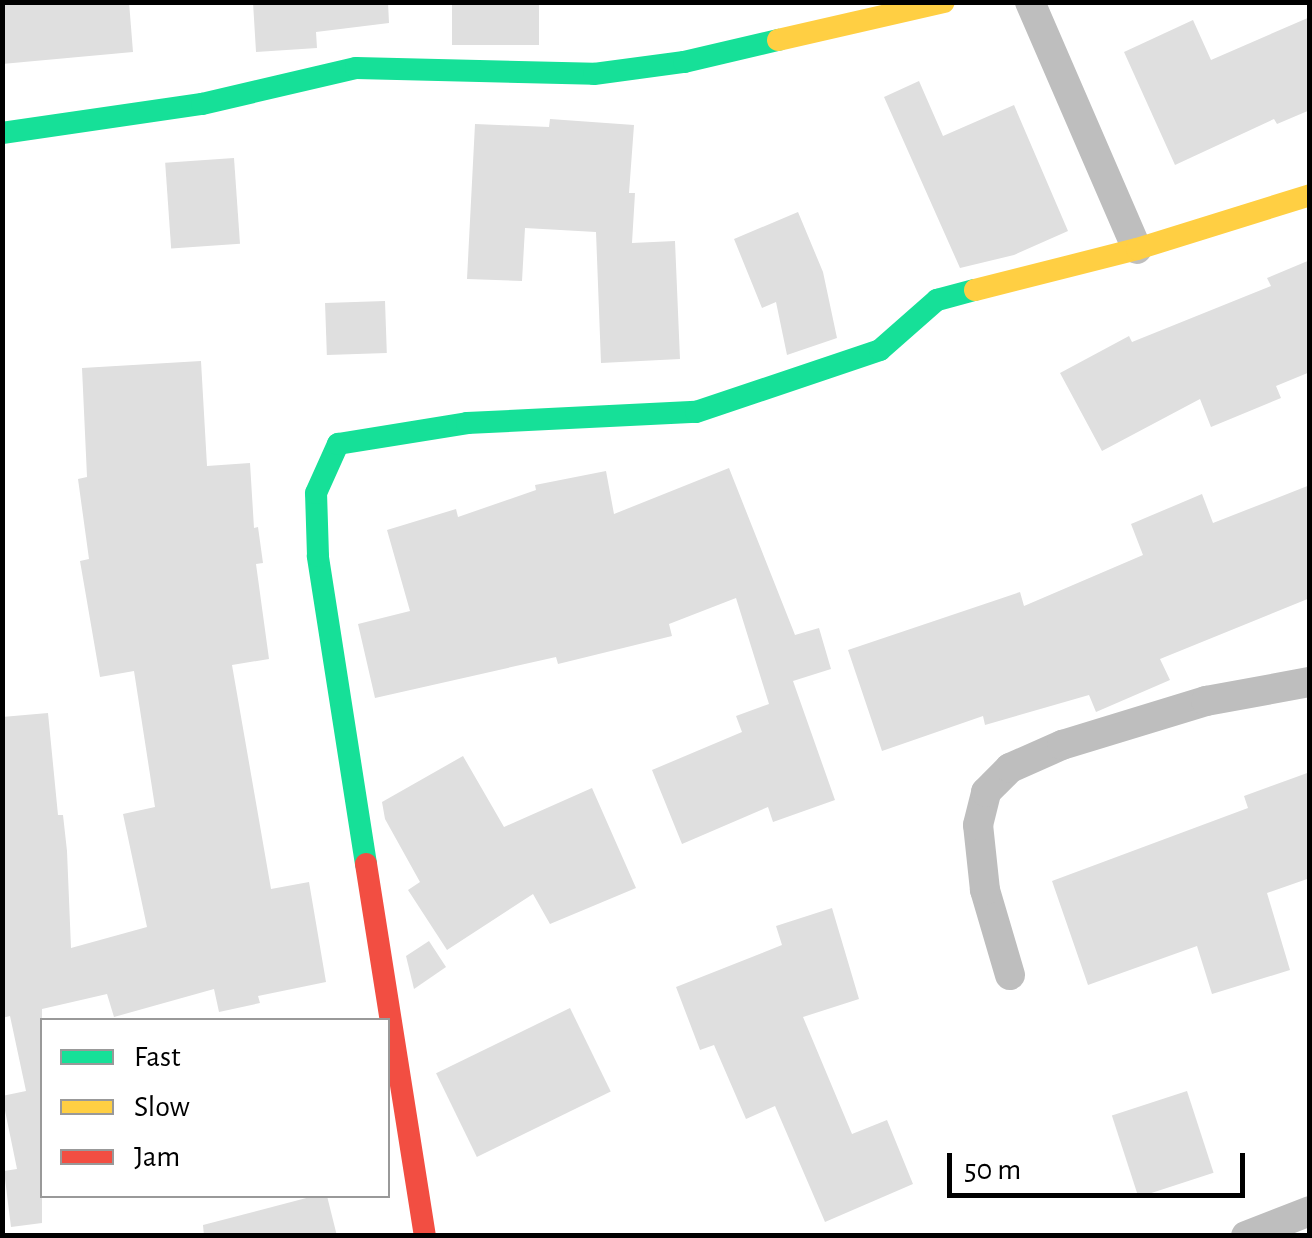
<!DOCTYPE html>
<html>
<head>
<meta charset="utf-8">
<style>
  body { margin:0 }
  #map { position:relative; width:1312px; height:1238px; overflow:hidden; background:#fff; font-family:"Alegreya Sans",sans-serif }
  div>[style] { position:absolute }
  .building>* { inset:0; background:#dfdfdf; transform-origin:0 0 }
  .street>* { height:30px; margin:-15px; padding:0 15px; transform-origin:15px; border-radius:15px; background:#bebebe }
  .fast>* { height:22px; margin:-11px; padding:0 11px; transform-origin:11px; border-radius:11px; background:#16e098 }
  .slow>* { height:22px; margin:-11px; padding:0 11px; transform-origin:11px; border-radius:11px; background:#ffcf43 }
  .jam>* { height:22px; margin:-11px; padding:0 11px; transform-origin:11px; border-radius:11px; background:#f24e42 }
  span { translate:-50% -50%; white-space:nowrap; text-align:center; line-height:1.15; -webkit-text-stroke:8px #fff; paint-order:stroke }
  .frame { position:absolute; inset:0; border:5px solid #000; pointer-events:none }
  .legend { position:absolute; left:40px; top:1018px; width:350px; height:180px; box-sizing:border-box; background:#fff; border:2px solid #999; margin:0; padding:12px 18px; list-style:none; font-size:30px; color:#000 }
  .legend li { display:flex; align-items:center; gap:20px; height:50px }
  .legend b { width:50px; border:2px solid #999 }
  .scale { position:absolute; left:947px; top:1153px; width:298px; height:45px; box-sizing:border-box; border:5px solid #000; border-top:0; padding-left:12px; font-size:30px; line-height:35px; white-space:nowrap; color:#000; -webkit-text-stroke:8px #fff; paint-order:stroke }
</style>
</head>
<body>
<div id="map">
  <div class="building">
    <div style="clip-path:polygon(2px 2px,129px 2px,133px 52px,2px 64px)"></div>
    <div style="clip-path:polygon(253px 2px,388px 2px,389px 23px,316px 32px,317px 48px,256px 52px)"></div>
    <div style="left:452px;top:2px;width:87px;height:43px"></div>
    <div style="clip-path:polygon(1310px 17px,1310px 110px,1277px 124px,1274px 119px,1175px 165px,1124px 52px,1193px 20px,1211px 60px)"></div>
    <div style="clip-path:polygon(919px 81px,943px 136px,1014px 105px,1068px 231px,1014px 255px,960px 268px,884px 97px)"></div>
    <div style="clip-path:polygon(550px 119px,634px 125px,629px 193px,635px 193px,632px 243px,675px 241px,680px 359px,601px 363px,596px 232px,525px 228px,522px 281px,467px 279px,475px 124px,549px 127px)"></div>
    <div style="left:234px;top:158px;width:86px;height:69px;rotate:86deg"></div>
    <div style="clip-path:polygon(798px 212px,823px 272px,837px 338px,787px 355px,776px 302px,762px 308px,734px 239px)"></div>
    <div style="clip-path:polygon(1310px 260px,1310px 372px,1276px 386px,1281px 398px,1211px 427px,1200px 399px,1102px 451px,1060px 373px,1129px 336px,1132px 342px,1271px 286px,1267px 278px)"></div>
    <div style="left:385px;top:301px;width:52px;height:60px;rotate:88deg"></div>
    <div style="clip-path:polygon(201px 361px,207px 466px,250px 463px,254px 528px,258px 527px,263px 563px,256px 564px,269px 659px,232px 665px,271px 889px,309px 882px,326px 982px,258px 996px,260px 1003px,219px 1012px,214px 989px,114px 1017px,107px 994px,42px 1009px,42px 1223px,11px 1227px,4px 1171px,17px 1169px,2px 1096px,26px 1091px,10px 1016px,2px 1018px,2px 717px,48px 713px,58px 815px,63px 815px,67px 851px,71px 948px,147px 927px,123px 814px,155px 807px,134px 671px,100px 677px,80px 561px,89px 559px,78px 479px,87px 477px,82px 368px)"></div>
    <div style="clip-path:polygon(729px 468px,795px 635px,819px 628px,831px 669px,793px 681px,835px 800px,773px 822px,768px 807px,682px 844px,652px 770px,742px 732px,736px 716px,769px 704px,736px 598px,669px 624px,672px 636px,558px 664px,556px 657px,375px 698px,358px 624px,410px 611px,387px 530px,456px 509px,458px 517px,536px 490px,535px 485px,606px 471px,614px 514px)"></div>
    <div style="clip-path:polygon(1310px 485px,1310px 598px,1160px 659px,1170px 680px,1096px 712px,1089px 695px,985px 725px,983px 716px,882px 751px,848px 650px,1020px 592px,1024px 606px,1143px 555px,1131px 524px,1202px 494px,1213px 523px)"></div>
    <div style="clip-path:polygon(463px 756px,504px 827px,592px 788px,636px 888px,550px 924px,533px 894px,447px 950px,408px 890px,420px 882px,385px 819px,382px 802px)"></div>
    <div style="clip-path:polygon(1310px 772px,1310px 878px,1267px 893px,1290px 970px,1212px 994px,1197px 946px,1088px 985px,1052px 881px,1248px 808px,1244px 796px)"></div>
    <div style="clip-path:polygon(832px 908px,859px 999px,803px 1017px,852px 1134px,887px 1120px,913px 1184px,825px 1222px,775px 1106px,746px 1119px,714px 1045px,700px 1050px,676px 987px,782px 945px,776px 926px)"></div>
    <div style="clip-path:polygon(429px 941px,446px 967px,414px 989px,406px 956px)"></div>
    <div style="left:570px;top:1008px;width:93px;height:149px;rotate:64deg"></div>
    <div style="left:1187px;top:1091px;width:86px;height:79px;rotate:72deg"></div>
    <div style="clip-path:polygon(314px 1196px,327px 1196px,337px 1236px,204px 1236px,203px 1225px)"></div>
  </div>
  <div class="street">
    <div style="left:1030px;top:2px;width:269px;rotate:66.6deg"></div>
    <div style="left:1010px;top:975px;width:89px;rotate:-106.4deg"></div>
    <div style="left:985px;top:890px;width:65px;rotate:-96.1deg"></div>
    <div style="left:978px;top:825px;width:34px;rotate:-76deg"></div>
    <div style="left:986px;top:792px;width:34px;rotate:-45deg"></div>
    <div style="left:1010px;top:768px;width:57px;rotate:-23.9deg"></div>
    <div style="left:1062px;top:745px;width:151px;rotate:-17deg"></div>
    <div style="left:1206px;top:701px;width:106px;rotate:-10.4deg"></div>
    <div style="left:1246px;top:1236px;width:69px;rotate:-21.3deg"></div>
  </div>
  <div class="fast">
    <div style="left:2px;top:133px;width:202px;rotate:-8.3deg"></div>
    <div style="left:202px;top:104px;width:158px;rotate:-13.2deg"></div>
    <div style="left:356px;top:68px;width:238px;rotate:1.4deg"></div>
    <div style="left:594px;top:74px;width:91px;rotate:-7.6deg"></div>
    <div style="left:684px;top:62px;width:97px;rotate:-13.2deg"></div>
    <div style="left:366px;top:864px;width:312px;rotate:-98.9deg"></div>
    <div style="left:318px;top:556px;width:63px;rotate:-91.8deg"></div>
    <div style="left:316px;top:493px;width:54px;rotate:-65.8deg"></div>
    <div style="left:338px;top:444px;width:131px;rotate:-9.2deg"></div>
    <div style="left:467px;top:423px;width:229px;rotate:-2.8deg"></div>
    <div style="left:696px;top:412px;width:194px;rotate:-18.6deg"></div>
    <div style="left:880px;top:350px;width:76px;rotate:-41.3deg"></div>
    <div style="left:937px;top:300px;width:39px;rotate:-15deg"></div>
  </div>
  <div class="slow">
    <div style="left:778px;top:40px;width:170px;rotate:-12.9deg"></div>
    <div style="left:975px;top:290px;width:167px;rotate:-14.2deg"></div>
    <div style="left:1137px;top:249px;width:181px;rotate:-17.3deg"></div>
  </div>
  <div class="jam">
    <div style="left:366px;top:864px;width:377px;rotate:81deg"></div>
  </div>
  <div class="frame"></div>
  <ul class="legend">
  <li><b style="height:12px;background:#16e098"></b>Fast</li>
  <li><b style="height:12px;background:#ffcf43"></b>Slow</li>
  <li><b style="height:12px;background:#f24e42"></b>Jam</li>
  </ul>
  <div class="scale">50 m</div>
</div>
</body>
</html>
